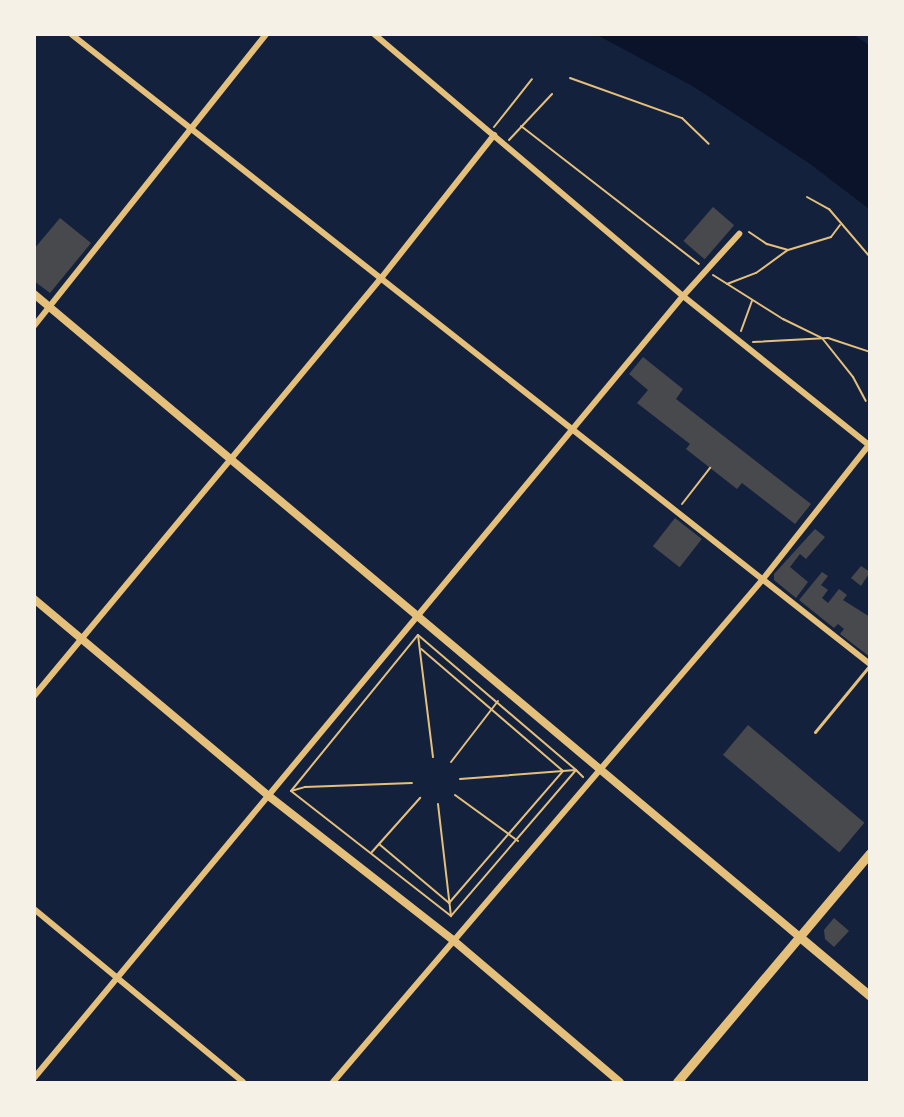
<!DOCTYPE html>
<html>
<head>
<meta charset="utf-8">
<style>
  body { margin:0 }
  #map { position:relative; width:904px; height:1117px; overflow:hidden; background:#14213d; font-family:Overpass,sans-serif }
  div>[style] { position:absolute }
  .water>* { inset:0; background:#0b132b }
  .building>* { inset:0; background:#48494c; transform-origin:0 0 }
  .path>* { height:2px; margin:-1px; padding:0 1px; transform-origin:1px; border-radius:1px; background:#e5c07b }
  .service>* { height:3px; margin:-1.5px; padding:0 1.5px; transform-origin:1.5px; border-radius:1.5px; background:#e5c07b }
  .minor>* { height:6px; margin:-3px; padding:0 3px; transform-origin:3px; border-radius:3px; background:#e5c07b }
  .tertiary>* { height:8px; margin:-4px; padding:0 4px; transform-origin:4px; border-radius:4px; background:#e5c07b }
  .secondary>* { height:9px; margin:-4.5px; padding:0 4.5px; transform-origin:4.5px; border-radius:4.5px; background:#e5c07b }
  span { translate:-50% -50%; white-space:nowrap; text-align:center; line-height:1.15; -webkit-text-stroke:4.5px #f6f1e7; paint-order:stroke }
  .frame { position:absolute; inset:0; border:36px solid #f6f1e7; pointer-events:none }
</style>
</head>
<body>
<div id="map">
  <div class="water">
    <div style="clip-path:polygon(597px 35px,854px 35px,869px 45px,869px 209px,810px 164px,694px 87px)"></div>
  </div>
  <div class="building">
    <div style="left:713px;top:207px;width:28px;height:45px;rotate:41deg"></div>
    <div style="clip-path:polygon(60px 218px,91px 243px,50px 293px,34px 281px,34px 249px)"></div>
    <div style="clip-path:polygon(643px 357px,683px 389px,676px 399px,811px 504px,795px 524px,742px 483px,737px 489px,686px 449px,690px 444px,637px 403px,648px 390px,629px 374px)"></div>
    <div style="left:675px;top:518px;width:34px;height:36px;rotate:38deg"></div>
    <div style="clip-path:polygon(815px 529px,825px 537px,806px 559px,800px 554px,790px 567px,808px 582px,796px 598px,774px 580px,774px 574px)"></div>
    <div style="clip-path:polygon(861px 566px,870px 572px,861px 586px,851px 578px)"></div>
    <div style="clip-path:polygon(822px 572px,828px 576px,821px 585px,828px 590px,822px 598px,828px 603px,839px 589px,847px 595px,843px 600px,870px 617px,870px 657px,840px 634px,844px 629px,838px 624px,834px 628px,799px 600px)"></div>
    <div style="left:748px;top:725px;width:152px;height:39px;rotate:40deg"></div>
    <div style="clip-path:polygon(834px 918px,849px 931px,834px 947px,825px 939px,824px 930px)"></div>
  </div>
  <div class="path">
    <div style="left:570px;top:78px;width:119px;rotate:19.7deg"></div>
    <div style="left:682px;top:118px;width:37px;rotate:44deg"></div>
    <div style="left:521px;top:126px;width:225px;rotate:37.8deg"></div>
    <div style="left:494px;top:127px;width:61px;rotate:-51.6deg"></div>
    <div style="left:509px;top:140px;width:63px;rotate:-46.9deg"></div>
    <div style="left:807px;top:197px;width:25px;rotate:29deg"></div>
    <div style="left:829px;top:209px;width:63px;rotate:49.5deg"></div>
    <div style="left:749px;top:232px;width:22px;rotate:34deg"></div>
    <div style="left:767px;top:244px;width:22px;rotate:16deg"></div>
    <div style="left:713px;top:275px;width:83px;rotate:32.2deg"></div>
    <div style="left:783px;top:319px;width:43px;rotate:26deg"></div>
    <div style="left:822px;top:338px;width:50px;rotate:51.5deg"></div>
    <div style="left:853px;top:377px;width:27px;rotate:62deg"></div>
    <div style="left:727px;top:284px;width:31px;rotate:-21deg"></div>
    <div style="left:756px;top:273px;width:39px;rotate:-36deg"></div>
    <div style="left:788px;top:250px;width:45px;rotate:-16.8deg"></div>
    <div style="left:831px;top:237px;width:15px;rotate:-53deg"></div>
    <div style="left:741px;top:331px;width:33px;rotate:-70deg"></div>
    <div style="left:753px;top:342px;width:75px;rotate:-3.1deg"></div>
    <div style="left:828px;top:338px;width:44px;rotate:18.4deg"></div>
    <div style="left:682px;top:504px;width:46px;rotate:-52.1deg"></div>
    <div style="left:418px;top:635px;width:208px;rotate:40.5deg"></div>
    <div style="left:576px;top:770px;width:192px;rotate:130.6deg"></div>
    <div style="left:451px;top:916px;width:203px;rotate:-142deg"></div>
    <div style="left:291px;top:791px;width:201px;rotate:-50.9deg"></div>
    <div style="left:418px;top:635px;width:123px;rotate:83deg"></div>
    <div style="left:451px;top:762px;width:77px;rotate:-52.4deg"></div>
    <div style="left:460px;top:779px;width:116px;rotate:-4.4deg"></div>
    <div style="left:576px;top:770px;width:10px;rotate:45deg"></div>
    <div style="left:291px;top:791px;width:15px;rotate:-16deg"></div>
    <div style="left:305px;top:787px;width:107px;rotate:-2.1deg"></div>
    <div style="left:455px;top:795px;width:78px;rotate:36.1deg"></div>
    <div style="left:438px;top:804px;width:113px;rotate:83.4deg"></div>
    <div style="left:379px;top:844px;width:92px;rotate:40.1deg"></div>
    <div style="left:449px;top:903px;width:174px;rotate:-49.2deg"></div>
    <div style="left:563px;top:771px;width:187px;rotate:-139.3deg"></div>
    <div style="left:371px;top:853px;width:74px;rotate:-48.3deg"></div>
  </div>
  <div class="service">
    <div style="left:815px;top:732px;width:87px;rotate:-50.6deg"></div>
  </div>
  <div class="minor">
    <div style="left:71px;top:34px;width:1017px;rotate:38.26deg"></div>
    <div style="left:374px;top:34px;width:405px;rotate:40.3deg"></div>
    <div style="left:683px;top:296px;width:240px;rotate:38.7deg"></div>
    <div style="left:34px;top:326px;width:373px;rotate:-51.5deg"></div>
    <div style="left:34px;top:696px;width:545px;rotate:-50.29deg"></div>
    <div style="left:382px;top:277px;width:181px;rotate:-51.7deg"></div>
    <div style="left:34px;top:909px;width:271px;rotate:39.6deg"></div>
    <div style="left:34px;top:1078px;width:1016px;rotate:-50.31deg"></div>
    <div style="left:683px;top:296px;width:84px;rotate:-47.9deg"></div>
    <div style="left:333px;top:1082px;width:662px;rotate:-49.47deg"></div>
    <div style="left:763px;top:579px;width:171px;rotate:-51.7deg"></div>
  </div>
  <div class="tertiary">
    <div style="left:34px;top:294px;width:1002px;rotate:40.02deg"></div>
    <div style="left:34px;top:599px;width:308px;rotate:40deg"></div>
    <div style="left:270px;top:797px;width:232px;rotate:38deg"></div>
    <div style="left:453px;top:940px;width:219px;rotate:40.4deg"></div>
  </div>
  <div class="secondary">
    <div style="left:801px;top:938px;width:90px;rotate:40deg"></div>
    <div style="left:677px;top:1082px;width:299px;rotate:-49.9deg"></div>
  </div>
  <div class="frame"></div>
</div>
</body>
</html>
